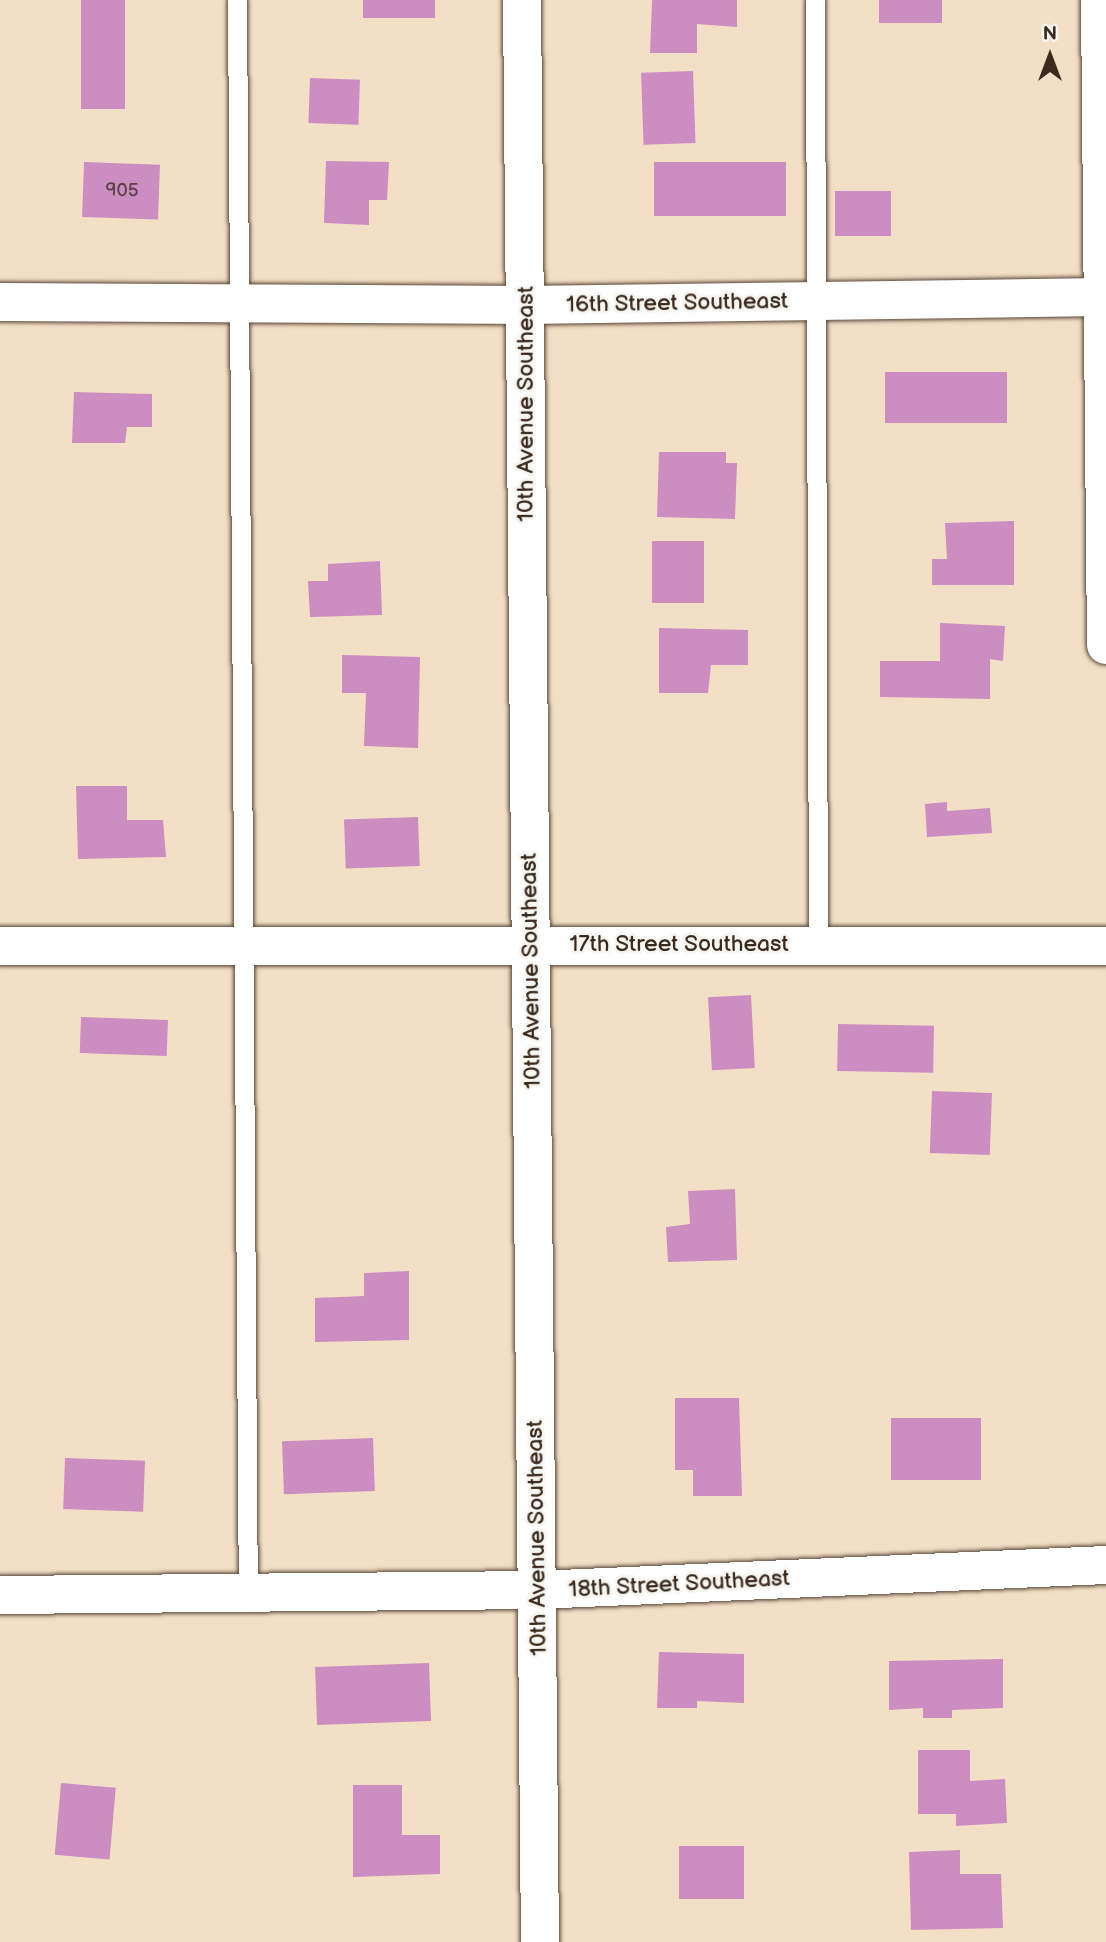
<!DOCTYPE html>
<html>
<head>
<meta charset="utf-8">
<style>
  body { margin:0 }
  #map { position:relative; width:1106px; height:1942px; overflow:hidden; background:#f3dfc5; font-family:"Balsamiq Sans",sans-serif }
  div>[style] { position:absolute }
  .building>* { inset:0; background:#cc8dc1; transform-origin:0 0 }
  .roads { filter:drop-shadow(0 0 2px #574537) drop-shadow(0 0 2px #574537) }
  .lane>* { height:19px; margin:-9.5px; padding:0 9.5px; transform-origin:9.5px; border-radius:9.5px; background:#fff }
  .street>* { height:38px; margin:-19px; padding:0 19px; transform-origin:19px; border-radius:19px; background:#fff }
  span { translate:-50% -50%; white-space:nowrap; text-align:center; line-height:1.15; -webkit-text-stroke:6px #f6f6f2; paint-order:stroke }
  .number-label { font-size:19px; color:#5f4347 }
  .number-label span { -webkit-text-stroke-width:0 }
  .street-label { font-size:23px; color:#3b2a1e }
  .north { position:absolute; left:1015px; top:21px; width:70px; height:70px; -webkit-text-stroke:5px #f6f6f2; paint-order:stroke; rotate:0deg; font-size:19px; font-weight:700; line-height:28px; text-align:center; color:#3b2a1e }
  .north::after { content:''; display:block; margin:auto; width:24px; height:32px; background:#3b2a1e; clip-path:polygon(50% 0,100% 100%,50% 72%,0 100%) }
</style>
</head>
<body>
<div id="map">
  <div class="building">
    <div style="left:81px;top:0;width:44px;height:109px"></div>
    <div style="left:363px;top:0;width:72px;height:18px"></div>
    <div style="clip-path:polygon(652px 0,737px 0,737px 27px,697px 24px,697px 53px,650px 53px)"></div>
    <div style="left:879px;top:0;width:63px;height:23px"></div>
    <div style="left:693px;top:71px;width:72px;height:52px;rotate:88deg"></div>
    <div style="left:310px;top:78px;width:50px;height:45px;rotate:2deg"></div>
    <div style="clip-path:polygon(326px 161px,389px 162px,387px 200px,369px 200px,369px 225px,324px 223px)"></div>
    <div style="left:84px;top:162px;width:76px;height:55px;rotate:2deg"></div>
    <div style="left:654px;top:162px;width:132px;height:54px"></div>
    <div style="left:835px;top:191px;width:56px;height:45px"></div>
    <div style="left:1007px;top:372px;width:51px;height:122px;rotate:90deg"></div>
    <div style="clip-path:polygon(74px 392px,152px 394px,152px 427px,127px 427px,125px 443px,72px 443px)"></div>
    <div style="clip-path:polygon(659px 452px,726px 452px,726px 463px,737px 463px,735px 519px,657px 517px)"></div>
    <div style="clip-path:polygon(1014px 521px,1014px 585px,932px 585px,932px 559px,947px 559px,945px 523px)"></div>
    <div style="left:652px;top:541px;width:52px;height:62px"></div>
    <div style="clip-path:polygon(380px 561px,382px 615px,310px 617px,308px 581px,328px 581px,328px 564px)"></div>
    <div style="clip-path:polygon(940px 623px,1005px 626px,1003px 661px,990px 659px,990px 699px,880px 697px,880px 661px,940px 661px)"></div>
    <div style="clip-path:polygon(659px 628px,748px 630px,748px 665px,711px 665px,708px 693px,659px 693px)"></div>
    <div style="clip-path:polygon(342px 655px,420px 657px,418px 748px,364px 746px,366px 693px,342px 693px)"></div>
    <div style="clip-path:polygon(76px 786px,127px 786px,127px 820px,163px 820px,166px 857px,78px 859px)"></div>
    <div style="clip-path:polygon(947px 802px,947px 811px,990px 808px,992px 833px,927px 837px,925px 804px)"></div>
    <div style="left:418px;top:817px;width:49px;height:74px;rotate:88deg"></div>
    <div style="left:751px;top:995px;width:73px;height:43px;rotate:87deg"></div>
    <div style="left:81px;top:1017px;width:87px;height:36px;rotate:2deg"></div>
    <div style="left:838px;top:1024px;width:96px;height:47px;rotate:1deg"></div>
    <div style="left:932px;top:1091px;width:60px;height:62px;rotate:2deg"></div>
    <div style="clip-path:polygon(735px 1189px,737px 1260px,668px 1262px,666px 1227px,690px 1224px,688px 1191px)"></div>
    <div style="clip-path:polygon(409px 1271px,409px 1340px,315px 1342px,315px 1298px,364px 1296px,364px 1273px)"></div>
    <div style="clip-path:polygon(675px 1398px,739px 1398px,742px 1496px,693px 1496px,693px 1470px,675px 1470px)"></div>
    <div style="left:891px;top:1418px;width:90px;height:62px"></div>
    <div style="left:373px;top:1438px;width:53px;height:91px;rotate:88deg"></div>
    <div style="left:65px;top:1458px;width:80px;height:51px;rotate:2deg"></div>
    <div style="clip-path:polygon(659px 1652px,744px 1654px,744px 1703px,697px 1701px,697px 1708px,657px 1708px)"></div>
    <div style="clip-path:polygon(1003px 1659px,1003px 1708px,952px 1710px,952px 1718px,923px 1718px,923px 1708px,889px 1710px,889px 1661px)"></div>
    <div style="left:429px;top:1663px;width:58px;height:114px;rotate:88deg"></div>
    <div style="clip-path:polygon(918px 1750px,970px 1750px,970px 1781px,1005px 1779px,1007px 1823px,956px 1826px,956px 1814px,918px 1814px)"></div>
    <div style="left:61px;top:1783px;width:55px;height:72px;rotate:5deg"></div>
    <div style="clip-path:polygon(353px 1785px,402px 1785px,402px 1835px,440px 1835px,440px 1874px,353px 1877px)"></div>
    <div style="left:744px;top:1846px;width:53px;height:65px;rotate:90deg"></div>
    <div style="clip-path:polygon(960px 1850px,960px 1874px,1001px 1874px,1003px 1928px,911px 1930px,909px 1852px)"></div>
  </div>
  <div class="roads">
    <div class="lane">
      <div style="left:237px;top:0;width:1596px;rotate:89.61deg"></div>
      <div style="left:815px;top:0;width:945px;rotate:89.82deg"></div>
    </div>
    <div class="street">
      <div style="left:522px;top:0;width:1942px;rotate:89.47deg"></div>
      <div style="left:1100px;top:0;width:645px;rotate:89.47deg"></div>
      <div style="left:0;top:302px;width:525px;rotate:0.33deg"></div>
      <div style="left:525px;top:305px;width:577px;rotate:-0.79deg"></div>
      <div style="left:0;top:946px;width:1106px"></div>
      <div style="left:0;top:1595px;width:538px;rotate:-0.53deg"></div>
      <div style="left:538px;top:1590px;width:569px;rotate:-2.52deg"></div>
    </div>
  </div>
  <div class="number-label">
    <span style="left:122px;top:191px">905</span>
  </div>
  <div class="street-label">
    <span style="left:677px;top:303px;rotate:-1deg">16th Street Southeast</span>
    <span style="left:526px;top:404px;rotate:-90deg">10th Avenue Southeast</span>
    <span style="left:679px;top:944px">17th Street Southeast</span>
    <span style="left:531px;top:971px;rotate:-91deg">10th Avenue Southeast</span>
    <span style="left:537px;top:1538px;rotate:-91deg">10th Avenue Southeast</span>
    <span style="left:679px;top:1584px;rotate:-3deg">18th Street Southeast</span>
  </div>
  <div class="north">N</div>
</div>
</body>
</html>
